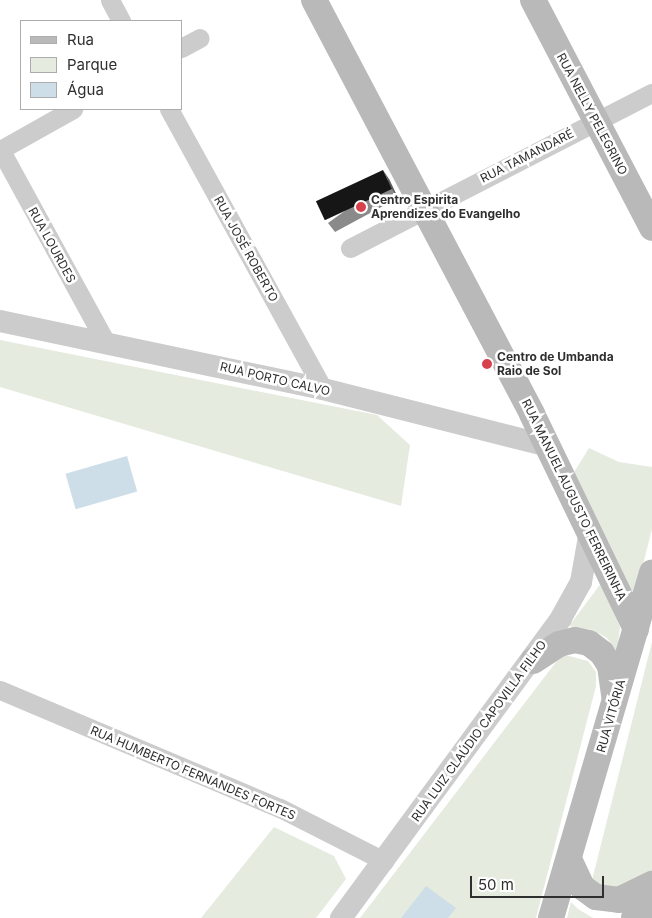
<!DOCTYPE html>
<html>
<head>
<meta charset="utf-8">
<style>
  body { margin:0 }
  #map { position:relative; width:652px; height:918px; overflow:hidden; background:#fff; font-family:Inter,sans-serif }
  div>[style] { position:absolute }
  .green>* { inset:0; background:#e5ebdf }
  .water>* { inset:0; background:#cddee9; transform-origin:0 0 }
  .minor>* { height:19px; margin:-9.5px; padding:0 9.5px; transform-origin:9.5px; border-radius:9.5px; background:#ccc }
  .tertiary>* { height:22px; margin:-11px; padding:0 11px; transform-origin:11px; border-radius:11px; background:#ccc }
  .secondary>* { height:26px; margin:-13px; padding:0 13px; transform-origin:13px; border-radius:13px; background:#b9b9b9 }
  .wall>* { inset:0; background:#8a8a8a }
  .shaded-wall>* { inset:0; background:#5c5c5c }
  .building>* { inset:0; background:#161616; transform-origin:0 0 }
  .dots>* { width:14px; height:14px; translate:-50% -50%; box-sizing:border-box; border:2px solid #fff; border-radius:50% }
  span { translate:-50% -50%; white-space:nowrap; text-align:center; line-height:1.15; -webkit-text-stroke:5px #fff; paint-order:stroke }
  .street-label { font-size:12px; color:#2f2f2f }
  .poi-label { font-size:12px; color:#2f2f2f; font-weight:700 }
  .left { translate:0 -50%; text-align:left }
  .legend { position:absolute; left:20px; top:20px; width:162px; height:90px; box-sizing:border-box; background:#fff; border:1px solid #acacac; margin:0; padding:6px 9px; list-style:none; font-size:15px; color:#2f2f2f }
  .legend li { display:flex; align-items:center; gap:10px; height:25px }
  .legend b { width:25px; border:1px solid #acacac }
  .scale { position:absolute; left:470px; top:876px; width:134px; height:22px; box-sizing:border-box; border:2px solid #2f2f2f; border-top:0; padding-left:6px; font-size:15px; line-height:18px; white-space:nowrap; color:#2f2f2f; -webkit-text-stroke:4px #fff; paint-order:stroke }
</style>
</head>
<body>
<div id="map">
  <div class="green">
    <div style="clip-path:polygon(0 340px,377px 415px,410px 445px,401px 506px,0 387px)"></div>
    <div style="clip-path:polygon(589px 448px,619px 462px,652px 467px,652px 529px,634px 600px,573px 474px)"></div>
    <div style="clip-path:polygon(602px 582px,620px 627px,617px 651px,607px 638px,593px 630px,569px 626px)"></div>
    <div style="clip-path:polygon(652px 642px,652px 872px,618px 897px,590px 888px)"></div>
    <div style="clip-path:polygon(565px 655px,588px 661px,596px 672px,596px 686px,536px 918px,360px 918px,556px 662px)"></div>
    <div style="clip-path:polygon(274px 827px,334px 856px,346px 879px,316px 918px,201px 918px)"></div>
    <div style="clip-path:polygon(571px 902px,578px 909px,593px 918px,567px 918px)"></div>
  </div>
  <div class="water">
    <div style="left:127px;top:456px;width:37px;height:64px;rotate:74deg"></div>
    <div style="clip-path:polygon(426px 886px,456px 908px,448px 918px,401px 918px)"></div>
  </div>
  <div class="minor">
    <div style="left:110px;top:0;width:24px;rotate:62deg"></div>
    <div style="left:181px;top:48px;width:21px;rotate:-28deg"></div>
    <div style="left:169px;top:109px;width:320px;rotate:61.2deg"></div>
    <div style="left:0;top:149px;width:219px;rotate:61.3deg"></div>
    <div style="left:0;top:150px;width:84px;rotate:-29.3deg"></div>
    <div style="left:350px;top:248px;width:339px;rotate:-27.2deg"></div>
    <div style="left:0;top:690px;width:304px;rotate:22.9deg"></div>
    <div style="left:280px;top:808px;width:117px;rotate:27deg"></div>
  </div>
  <div class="tertiary">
    <div style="left:0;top:321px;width:330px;rotate:11.9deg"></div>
    <div style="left:323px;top:389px;width:232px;rotate:14.2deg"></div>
    <div style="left:341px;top:918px;width:372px;rotate:-53.7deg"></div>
    <div style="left:561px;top:618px;width:41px;rotate:-60.9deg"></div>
    <div style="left:581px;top:582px;width:52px;rotate:-80deg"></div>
  </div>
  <div class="secondary">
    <div style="left:314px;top:0;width:468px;rotate:62.2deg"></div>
    <div style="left:532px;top:414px;width:239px;rotate:64.2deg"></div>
    <div style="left:533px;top:0;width:257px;rotate:62.4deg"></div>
    <div style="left:533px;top:661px;width:31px;rotate:-33deg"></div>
    <div style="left:559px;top:644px;width:16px;rotate:-14deg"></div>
    <div style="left:575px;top:640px;width:14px;rotate:12deg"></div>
    <div style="left:589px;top:643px;width:16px;rotate:38deg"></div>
    <div style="left:602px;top:653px;width:15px;rotate:58deg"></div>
    <div style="left:610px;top:666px;width:30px;rotate:82deg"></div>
    <div style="left:569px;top:859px;width:31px;rotate:65deg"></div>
    <div style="left:582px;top:887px;width:17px;rotate:36deg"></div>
    <div style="left:596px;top:897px;width:23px;rotate:7deg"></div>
    <div style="left:619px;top:900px;width:37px;rotate:-26deg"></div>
    <div style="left:551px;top:918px;width:360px;rotate:-73.7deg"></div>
    <div style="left:634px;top:918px;width:25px;rotate:-43deg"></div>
  </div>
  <div class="wall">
    <div style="clip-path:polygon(389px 179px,398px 198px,335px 232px,328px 223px)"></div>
  </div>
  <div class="shaded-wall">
    <div style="clip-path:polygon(383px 170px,389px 179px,398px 198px,392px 189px)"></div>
  </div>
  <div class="building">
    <div style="left:383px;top:170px;width:21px;height:74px;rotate:65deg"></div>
  </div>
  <div class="dots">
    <div style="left:361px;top:207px;background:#d7414b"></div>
    <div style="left:487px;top:364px;background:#d7414b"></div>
  </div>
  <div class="street-label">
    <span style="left:592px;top:114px;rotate:62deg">RUA NELLY PELEGRINO</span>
    <span style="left:527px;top:156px;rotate:-27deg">RUA TAMANDARÉ</span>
    <span style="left:52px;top:245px;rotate:61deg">RUA LOURDES</span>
    <span style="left:246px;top:249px;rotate:61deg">RUA JOSÉ ROBERTO</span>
    <span style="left:275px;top:379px;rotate:13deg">RUA PORTO CALVO</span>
    <span style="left:574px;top:500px;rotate:64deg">RUA MANUEL AUGUSTO FERREIRINHA</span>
    <span style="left:611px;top:716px;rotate:-74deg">RUA VITÓRIA</span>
    <span style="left:479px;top:731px;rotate:-54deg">RUA LUIZ CLAÚDIO CAPOVILLA FILHO</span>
    <span style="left:193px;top:773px;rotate:23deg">RUA HUMBERTO FERNANDES FORTES</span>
  </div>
  <div class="poi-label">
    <span class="left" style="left:371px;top:207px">Centro Espirita<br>Aprendizes do Evangelho</span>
    <span class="left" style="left:497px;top:364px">Centro de Umbanda<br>Raio de Sol</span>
  </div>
  <ul class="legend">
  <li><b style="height:6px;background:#b9b9b9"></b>Rua</li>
  <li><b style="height:14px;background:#e5ebdf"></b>Parque</li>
  <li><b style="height:14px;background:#cddee9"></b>Água</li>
  </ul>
  <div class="scale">50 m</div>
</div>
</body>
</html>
